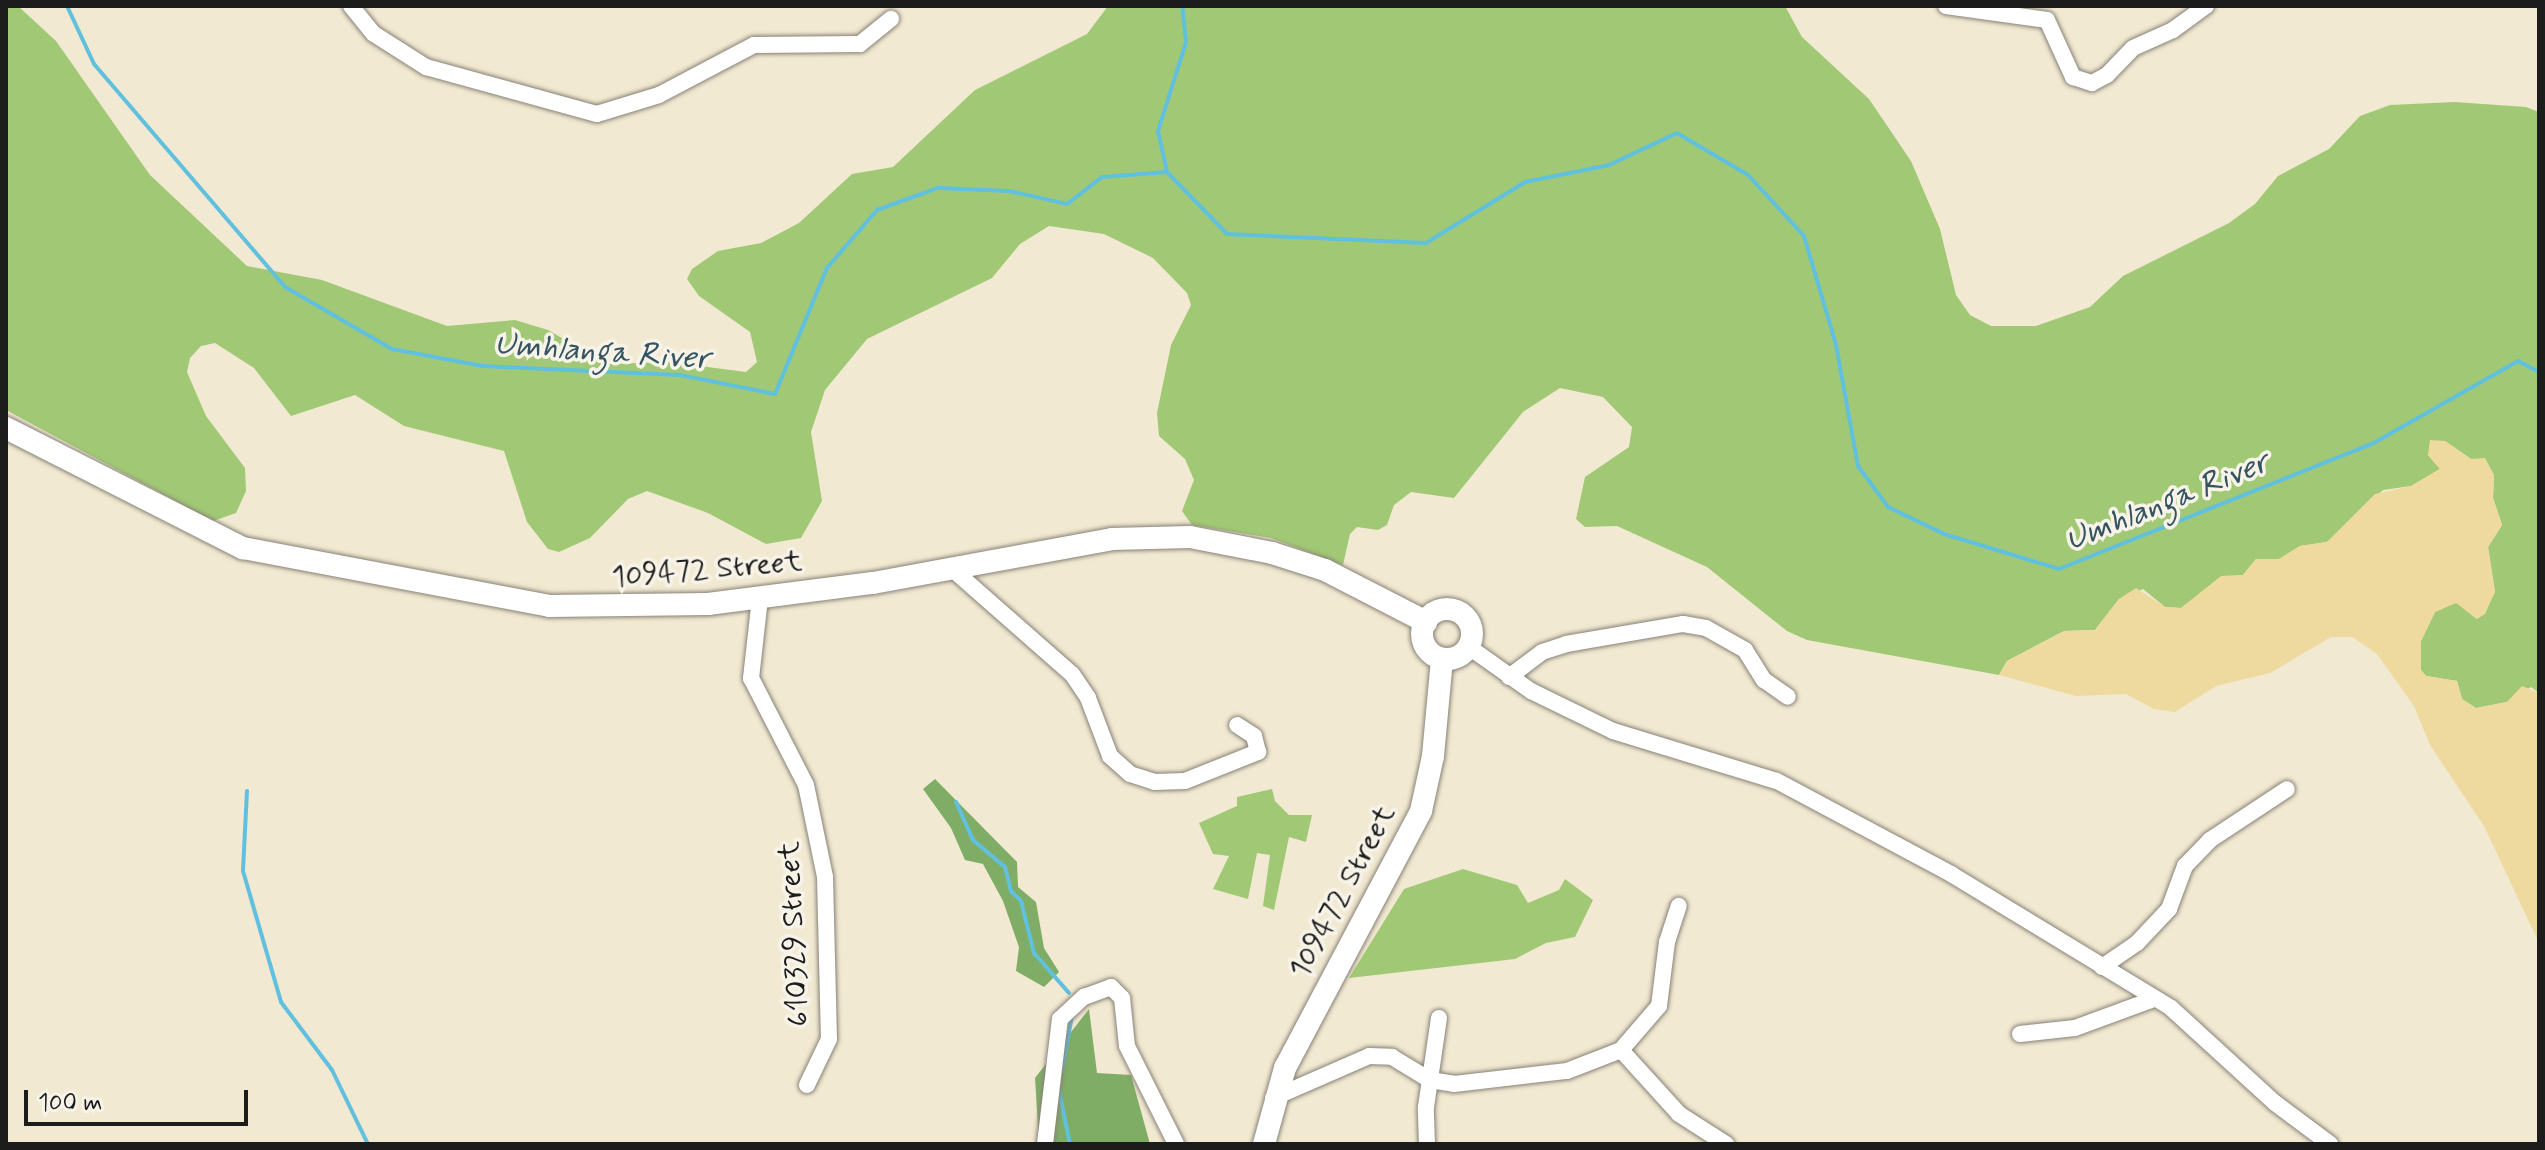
<!DOCTYPE html>
<html>
<head>
<meta charset="utf-8">
<style>
  body { margin:0 }
  #map { position:relative; width:2545px; height:1150px; overflow:hidden; background:#f2e9d2; font-family:Mynerve,sans-serif }
  div>[style] { position:absolute }
  .green>* { inset:0; background:#a1c975 }
  .forest>* { inset:0; background:#80ad66 }
  .sand>* { inset:0; background:#eeda9e }
  .stream>* { height:4px; margin:-2px; padding:0 2px; transform-origin:2px; border-radius:2px; background:#60c0de }
  .roads { filter:drop-shadow(0 0 2px #878277) drop-shadow(0 0 2px #878277) }
  .street>* { height:16px; margin:-8px; padding:0 8px; transform-origin:8px; border-radius:8px; background:#fff }
  .secondary>* { height:22px; margin:-11px; padding:0 11px; transform-origin:11px; border-radius:11px; background:#fff }
  .secondary>.ring { margin:-11px; padding:0; box-sizing:content-box; background:none; border:22px solid #fff; border-radius:50% }
  span { translate:-50% -50%; white-space:nowrap; text-align:center; line-height:1.15; -webkit-text-stroke:7px #f7f3e8; paint-order:stroke }
  .street-label { font-size:30px; color:#1c1c1c }
  .water-label { font-size:32px; color:#345560; font-style:italic }
  .frame { position:absolute; inset:0; border:8px solid #1c1c1c; pointer-events:none }
  .scale { position:absolute; left:24px; top:1090px; width:224px; height:36px; box-sizing:border-box; border:4px solid #1c1c1c; border-top:0; padding-left:10px; font-size:24px; line-height:28px; white-space:nowrap; color:#1c1c1c; -webkit-text-stroke:6px #f7f3e8; paint-order:stroke }
</style>
</head>
<body>
<div id="map">
  <div class="green">
    <div style="clip-path:polygon(6px 6px,18px 6px,56px 41px,150px 175px,247px 266px,322px 280px,447px 326px,515px 320px,548px 330px,607px 364px,669px 362px,746px 372px,757px 362px,750px 332px,699px 296px,687px 279px,692px 269px,718px 251px,761px 243px,799px 223px,852px 174px,893px 167px,975px 90px,1087px 34px,1108px 6px,1785px 6px,1802px 37px,1869px 99px,1911px 161px,1940px 229px,1956px 295px,1970px 315px,1991px 326px,2036px 326px,2090px 307px,2123px 276px,2229px 223px,2255px 204px,2278px 176px,2329px 149px,2360px 116px,2390px 105px,2454px 102px,2526px 107px,2539px 112px,2539px 693px,2531px 687px,2507px 702px,2476px 708px,2462px 699px,2457px 681px,2426px 676px,2421px 670px,2421px 641px,2435px 612px,2456px 602px,2477px 619px,2495px 592px,2488px 547px,2502px 525px,2493px 498px,2494px 475px,2445px 441px,2428px 455px,2440px 469px,2411px 486px,2383px 490px,2327px 542px,2300px 546px,2279px 559px,2256px 559px,2243px 575px,2221px 577px,2181px 608px,2165px 607px,2143px 589px,2119px 599px,2095px 630px,2064px 631px,2007px 661px,1999px 675px,1807px 640px,1787px 631px,1707px 567px,1617px 526px,1585px 527px,1576px 519px,1585px 477px,1629px 447px,1632px 427px,1603px 397px,1560px 388px,1523px 412px,1454px 498px,1411px 492px,1394px 505px,1387px 525px,1378px 530px,1357px 527px,1350px 534px,1343px 565px,1271px 538px,1192px 525px,1182px 511px,1194px 480px,1185px 459px,1159px 436px,1157px 413px,1171px 345px,1191px 305px,1187px 293px,1153px 258px,1104px 234px,1049px 226px,1020px 244px,992px 278px,867px 339px,825px 390px,811px 432px,822px 501px,801px 538px,766px 544px,708px 513px,647px 491px,628px 499px,590px 538px,559px 552px,548px 549px,527px 522px,504px 451px,404px 426px,355px 395px,291px 416px,254px 368px,215px 343px,201px 346px,190px 358px,187px 372px,206px 416px,245px 468px,246px 491px,236px 513px,213px 521px,6px 410px)"></div>
    <div style="clip-path:polygon(1272px 789px,1275px 801px,1289px 815px,1312px 815px,1306px 842px,1289px 837px,1274px 910px,1263px 906px,1270px 855px,1257px 853px,1248px 899px,1213px 889px,1229px 856px,1213px 854px,1199px 823px,1237px 806px,1237px 797px)"></div>
    <div style="clip-path:polygon(1463px 869px,1517px 885px,1528px 903px,1559px 890px,1565px 879px,1593px 900px,1575px 937px,1546px 943px,1515px 959px,1349px 978px,1404px 889px)"></div>
  </div>
  <div class="forest">
    <div style="clip-path:polygon(935px 779px,1017px 862px,1018px 887px,1036px 902px,1044px 948px,1059px 972px,1044px 987px,1016px 971px,1019px 947px,1003px 901px,983px 864px,965px 860px,951px 828px,923px 789px)"></div>
    <div style="clip-path:polygon(1089px 1009px,1097px 1073px,1131px 1075px,1150px 1144px,1039px 1144px,1035px 1078px)"></div>
  </div>
  <div class="sand">
    <div style="clip-path:polygon(2430px 440px,2445px 441px,2470px 459px,2485px 458px,2494px 475px,2493px 498px,2502px 525px,2488px 547px,2495px 592px,2485px 614px,2477px 619px,2456px 603px,2435px 612px,2421px 641px,2421px 670px,2426px 676px,2457px 681px,2462px 699px,2476px 708px,2507px 702px,2522px 686px,2539px 693px,2539px 943px,2484px 826px,2430px 745px,2414px 706px,2377px 654px,2352px 637px,2331px 637px,2270px 673px,2216px 686px,2175px 712px,2154px 709px,2126px 694px,2076px 696px,1999px 675px,2007px 661px,2065px 631px,2095px 630px,2119px 599px,2136px 588px,2165px 607px,2181px 608px,2221px 576px,2243px 575px,2256px 559px,2279px 559px,2300px 546px,2327px 542px,2375px 494px,2411px 486px,2440px 469px,2428px 455px)"></div>
  </div>
  <div class="stream">
    <div style="left:67px;top:6px;width:64px;rotate:65deg"></div>
    <div style="left:94px;top:64px;width:294px;rotate:49.4deg"></div>
    <div style="left:285px;top:287px;width:124px;rotate:30.1deg"></div>
    <div style="left:392px;top:349px;width:92px;rotate:10.7deg"></div>
    <div style="left:482px;top:366px;width:198px;rotate:2.6deg"></div>
    <div style="left:680px;top:375px;width:97px;rotate:11.3deg"></div>
    <div style="left:775px;top:394px;width:136px;rotate:-67.6deg"></div>
    <div style="left:827px;top:268px;width:77px;rotate:-49.2deg"></div>
    <div style="left:877px;top:210px;width:65px;rotate:-19.8deg"></div>
    <div style="left:938px;top:188px;width:71px;rotate:2.4deg"></div>
    <div style="left:1009px;top:191px;width:59px;rotate:12.6deg"></div>
    <div style="left:1067px;top:204px;width:44px;rotate:-37.6deg"></div>
    <div style="left:1102px;top:177px;width:65px;rotate:-4.4deg"></div>
    <div style="left:1167px;top:172px;width:86px;rotate:45.9deg"></div>
    <div style="left:1227px;top:234px;width:199px;rotate:2.6deg"></div>
    <div style="left:1426px;top:243px;width:116px;rotate:-31.6deg"></div>
    <div style="left:1525px;top:182px;width:86px;rotate:-11.4deg"></div>
    <div style="left:1609px;top:165px;width:75px;rotate:-25.2deg"></div>
    <div style="left:1677px;top:133px;width:82px;rotate:30.6deg"></div>
    <div style="left:1748px;top:175px;width:83px;rotate:47.4deg"></div>
    <div style="left:1804px;top:236px;width:114px;rotate:73.6deg"></div>
    <div style="left:1836px;top:345px;width:123px;rotate:79.7deg"></div>
    <div style="left:1858px;top:466px;width:51px;rotate:53.8deg"></div>
    <div style="left:1888px;top:507px;width:62px;rotate:25.7deg"></div>
    <div style="left:1944px;top:534px;width:120px;rotate:16.9deg"></div>
    <div style="left:2059px;top:569px;width:337px;rotate:-21.8deg"></div>
    <div style="left:2372px;top:444px;width:168px;rotate:-29.6deg"></div>
    <div style="left:2518px;top:361px;width:24px;rotate:28deg"></div>
    <div style="left:1167px;top:172px;width:42px;rotate:-102.4deg"></div>
    <div style="left:1158px;top:131px;width:93px;rotate:-72.5deg"></div>
    <div style="left:1186px;top:42px;width:36px;rotate:-96deg"></div>
    <div style="left:247px;top:791px;width:80px;rotate:92.9deg"></div>
    <div style="left:243px;top:871px;width:136px;rotate:73.8deg"></div>
    <div style="left:281px;top:1002px;width:85px;rotate:53.1deg"></div>
    <div style="left:332px;top:1070px;width:82px;rotate:64.1deg"></div>
    <div style="left:956px;top:802px;width:42px;rotate:65.9deg"></div>
    <div style="left:973px;top:840px;width:42px;rotate:40.2deg"></div>
    <div style="left:1005px;top:867px;width:25px;rotate:76deg"></div>
    <div style="left:1011px;top:891px;width:14px;rotate:45deg"></div>
    <div style="left:1021px;top:901px;width:54px;rotate:76deg"></div>
    <div style="left:1034px;top:953px;width:53px;rotate:48.8deg"></div>
    <div style="left:1062px;top:1070px;width:55px;rotate:-79.5deg"></div>
    <div style="left:1059px;top:1091px;width:54px;rotate:78.3deg"></div>
  </div>
  <div class="roads">
    <div class="street">
      <div style="left:351px;top:6px;width:36px;rotate:51deg"></div>
      <div style="left:374px;top:34px;width:62px;rotate:32.4deg"></div>
      <div style="left:426px;top:67px;width:177px;rotate:15.4deg"></div>
      <div style="left:597px;top:114px;width:65px;rotate:-17deg"></div>
      <div style="left:659px;top:95px;width:107px;rotate:-27.8deg"></div>
      <div style="left:754px;top:45px;width:106px;rotate:-0.5deg"></div>
      <div style="left:860px;top:44px;width:40px;rotate:-39deg"></div>
      <div style="left:1946px;top:6px;width:102px;rotate:7.9deg"></div>
      <div style="left:2047px;top:20px;width:63px;rotate:65.5deg"></div>
      <div style="left:2073px;top:77px;width:20px;rotate:18deg"></div>
      <div style="left:2092px;top:83px;width:17px;rotate:-28deg"></div>
      <div style="left:2107px;top:75px;width:37px;rotate:-46deg"></div>
      <div style="left:2133px;top:48px;width:44px;rotate:-24.2deg"></div>
      <div style="left:2173px;top:30px;width:41px;rotate:-36deg"></div>
      <div style="left:950px;top:567px;width:162px;rotate:41.3deg"></div>
      <div style="left:1072px;top:674px;width:29px;rotate:56deg"></div>
      <div style="left:1088px;top:698px;width:62px;rotate:69.2deg"></div>
      <div style="left:1110px;top:756px;width:27px;rotate:42deg"></div>
      <div style="left:1130px;top:774px;width:25px;rotate:18deg"></div>
      <div style="left:1154px;top:782px;width:31px;rotate:-2deg"></div>
      <div style="left:1185px;top:781px;width:79px;rotate:-21.7deg"></div>
      <div style="left:1258px;top:752px;width:16px;rotate:-104deg"></div>
      <div style="left:1254px;top:736px;width:20px;rotate:-147deg"></div>
      <div style="left:760px;top:598px;width:81px;rotate:96.4deg"></div>
      <div style="left:751px;top:678px;width:120px;rotate:62.8deg"></div>
      <div style="left:806px;top:785px;width:94px;rotate:78.3deg"></div>
      <div style="left:825px;top:877px;width:162px;rotate:88.6deg"></div>
      <div style="left:829px;top:1039px;width:51px;rotate:115.6deg"></div>
      <div style="left:1469px;top:647px;width:76px;rotate:35.4deg"></div>
      <div style="left:1531px;top:691px;width:91px;rotate:26deg"></div>
      <div style="left:1613px;top:731px;width:171px;rotate:17deg"></div>
      <div style="left:1777px;top:781px;width:197px;rotate:28.1deg"></div>
      <div style="left:1951px;top:874px;width:258px;rotate:31.3deg"></div>
      <div style="left:2171px;top:1008px;width:141px;rotate:42.4deg"></div>
      <div style="left:2275px;top:1103px;width:69px;rotate:36.7deg"></div>
      <div style="left:1509px;top:677px;width:41px;rotate:-37.1deg"></div>
      <div style="left:1542px;top:652px;width:25px;rotate:-18deg"></div>
      <div style="left:1566px;top:644px;width:119px;rotate:-9.7deg"></div>
      <div style="left:1683px;top:624px;width:23px;rotate:10deg"></div>
      <div style="left:1706px;top:628px;width:45px;rotate:29.4deg"></div>
      <div style="left:1745px;top:650px;width:36px;rotate:58deg"></div>
      <div style="left:1764px;top:680px;width:29px;rotate:35deg"></div>
      <div style="left:2102px;top:967px;width:42px;rotate:-34.4deg"></div>
      <div style="left:2137px;top:943px;width:47px;rotate:-46.7deg"></div>
      <div style="left:2169px;top:909px;width:46px;rotate:-69.6deg"></div>
      <div style="left:2185px;top:866px;width:36px;rotate:-46deg"></div>
      <div style="left:2210px;top:840px;width:92px;rotate:-33.5deg"></div>
      <div style="left:2020px;top:1034px;width:55px;rotate:-6.2deg"></div>
      <div style="left:2075px;top:1028px;width:84px;rotate:-20.2deg"></div>
      <div style="left:1621px;top:1050px;width:86px;rotate:47.8deg"></div>
      <div style="left:1679px;top:1114px;width:56px;rotate:32.6deg"></div>
      <div style="left:1273px;top:1098px;width:105px;rotate:-23.6deg"></div>
      <div style="left:1369px;top:1056px;width:23px;rotate:2deg"></div>
      <div style="left:1392px;top:1057px;width:44px;rotate:31.2deg"></div>
      <div style="left:1430px;top:1080px;width:24px;rotate:9deg"></div>
      <div style="left:1454px;top:1084px;width:114px;rotate:-6.6deg"></div>
      <div style="left:1567px;top:1071px;width:58px;rotate:-21.3deg"></div>
      <div style="left:1621px;top:1050px;width:58px;rotate:-49.2deg"></div>
      <div style="left:1659px;top:1006px;width:64px;rotate:-82.9deg"></div>
      <div style="left:1667px;top:942px;width:38px;rotate:-72deg"></div>
      <div style="left:1045px;top:1144px;width:126px;rotate:-83.2deg"></div>
      <div style="left:1060px;top:1019px;width:33px;rotate:-43deg"></div>
      <div style="left:1084px;top:997px;width:29px;rotate:-20deg"></div>
      <div style="left:1111px;top:987px;width:16px;rotate:45deg"></div>
      <div style="left:1122px;top:998px;width:48px;rotate:84.1deg"></div>
      <div style="left:1127px;top:1046px;width:110px;rotate:63.4deg"></div>
      <div style="left:1427px;top:1144px;width:37px;rotate:-92deg"></div>
      <div style="left:1426px;top:1107px;width:90px;rotate:-81.7deg"></div>
    </div>
    <div class="secondary">
      <div style="left:6px;top:428px;width:266px;rotate:26.9deg"></div>
      <div style="left:243px;top:548px;width:311px;rotate:10.7deg"></div>
      <div style="left:549px;top:606px;width:159px;rotate:-0.7deg"></div>
      <div style="left:708px;top:604px;width:166px;rotate:-7.3deg"></div>
      <div style="left:873px;top:583px;width:243px;rotate:-10.4deg"></div>
      <div style="left:1112px;top:539px;width:78px;rotate:-1.5deg"></div>
      <div style="left:1190px;top:537px;width:84px;rotate:11deg"></div>
      <div style="left:1272px;top:553px;width:56px;rotate:17.8deg"></div>
      <div style="left:1325px;top:570px;width:114px;rotate:27.2deg"></div>
      <div class="ring" style="left:1422px;top:609px;width:28px;height:28px"></div>
      <div style="left:1264px;top:1144px;width:79px;rotate:-74.6deg"></div>
      <div style="left:1285px;top:1068px;width:291px;rotate:-62.1deg"></div>
      <div style="left:1421px;top:811px;width:56px;rotate:-77.7deg"></div>
      <div style="left:1433px;top:756px;width:97px;rotate:-84.7deg"></div>
    </div>
  </div>
  <div class="street-label">
    <span style="left:707px;top:570px;rotate:-5deg">109472 Street</span>
    <span style="left:1343px;top:892px;rotate:-62deg">109472 Street</span>
    <span style="left:795px;top:934px;rotate:-93deg">610329 Street</span>
  </div>
  <div class="water-label">
    <span style="left:602px;top:352px;rotate:4deg">Umhlanga River</span>
    <span style="left:2167px;top:502px;rotate:-22deg">Umhlanga River</span>
  </div>
  <div class="frame"></div>
  <div class="scale">100 m</div>
</div>
</body>
</html>
